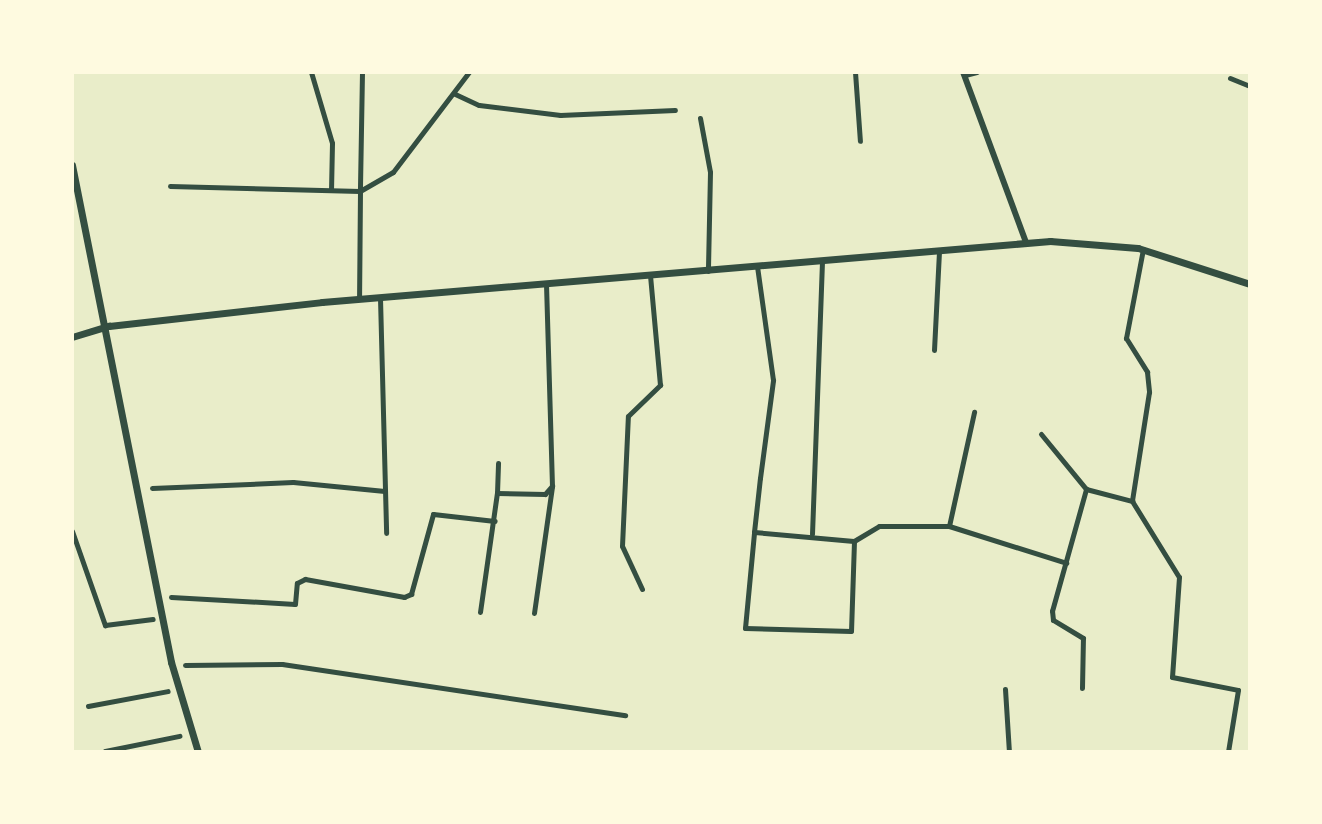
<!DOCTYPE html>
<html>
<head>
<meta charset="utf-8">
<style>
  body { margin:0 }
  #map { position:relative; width:1322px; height:824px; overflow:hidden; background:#e9edc9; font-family:Inter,sans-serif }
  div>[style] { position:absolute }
  .minor>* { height:5px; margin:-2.5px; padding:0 2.5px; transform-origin:2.5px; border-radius:2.5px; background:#344e41 }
  .tertiary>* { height:6px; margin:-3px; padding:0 3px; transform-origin:3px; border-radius:3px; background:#344e41 }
  .secondary>* { height:7px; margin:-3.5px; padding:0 3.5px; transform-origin:3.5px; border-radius:3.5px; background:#344e41 }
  span { translate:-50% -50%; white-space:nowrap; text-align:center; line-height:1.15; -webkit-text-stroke:7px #fefae0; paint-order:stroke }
  .frame { position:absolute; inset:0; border:74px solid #fefae0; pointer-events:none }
</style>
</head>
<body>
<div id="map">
  <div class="minor">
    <div style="left:311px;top:72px;width:74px;rotate:73.5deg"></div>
    <div style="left:332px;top:143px;width:47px;rotate:91.2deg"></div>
    <div style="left:362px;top:72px;width:119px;rotate:91deg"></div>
    <div style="left:360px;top:191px;width:38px;rotate:-30deg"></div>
    <div style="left:393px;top:172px;width:126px;rotate:-52.8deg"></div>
    <div style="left:855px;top:72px;width:69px;rotate:85.9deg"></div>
    <div style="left:965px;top:75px;width:12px;rotate:-14deg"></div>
    <div style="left:1230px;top:78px;width:22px;rotate:22deg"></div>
    <div style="left:455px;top:94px;width:26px;rotate:25deg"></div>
    <div style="left:479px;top:105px;width:82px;rotate:7deg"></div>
    <div style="left:560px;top:115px;width:115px;rotate:-2.5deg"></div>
    <div style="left:700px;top:118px;width:55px;rotate:79.5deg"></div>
    <div style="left:710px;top:172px;width:99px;rotate:91.2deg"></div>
    <div style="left:170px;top:186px;width:190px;rotate:1.5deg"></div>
    <div style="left:360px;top:191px;width:108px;rotate:90.5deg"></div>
    <div style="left:1143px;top:249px;width:91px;rotate:100.8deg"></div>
    <div style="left:1126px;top:338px;width:40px;rotate:58deg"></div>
    <div style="left:1147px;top:372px;width:20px;rotate:84deg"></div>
    <div style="left:1149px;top:392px;width:110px;rotate:98.9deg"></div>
    <div style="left:1132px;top:501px;width:89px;rotate:58.3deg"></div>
    <div style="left:1179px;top:577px;width:100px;rotate:94deg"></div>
    <div style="left:1172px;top:677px;width:67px;rotate:11.1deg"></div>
    <div style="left:1238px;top:690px;width:63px;rotate:99.2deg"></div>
    <div style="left:380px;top:298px;width:235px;rotate:88.5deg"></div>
    <div style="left:934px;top:350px;width:100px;rotate:-87.1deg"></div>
    <div style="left:1041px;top:434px;width:71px;rotate:50.7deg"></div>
    <div style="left:152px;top:488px;width:141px;rotate:-2.4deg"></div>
    <div style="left:293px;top:482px;width:92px;rotate:5.6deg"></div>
    <div style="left:497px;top:493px;width:30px;rotate:-88deg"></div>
    <div style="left:949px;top:526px;width:123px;rotate:17.5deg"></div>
    <div style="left:72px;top:531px;width:100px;rotate:70.7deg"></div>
    <div style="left:105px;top:625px;width:48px;rotate:-7.1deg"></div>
    <div style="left:754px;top:532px;width:100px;rotate:5.1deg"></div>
    <div style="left:854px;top:541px;width:90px;rotate:91.9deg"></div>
    <div style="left:851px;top:631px;width:106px;rotate:-178.4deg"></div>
    <div style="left:745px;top:628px;width:96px;rotate:-84.6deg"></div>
    <div style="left:754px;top:532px;width:54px;rotate:-83.7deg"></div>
    <div style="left:760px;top:478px;width:99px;rotate:-82.4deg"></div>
    <div style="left:773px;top:380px;width:115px;rotate:-98deg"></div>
    <div style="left:812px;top:534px;width:273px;rotate:-87.9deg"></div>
    <div style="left:854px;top:541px;width:29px;rotate:-31deg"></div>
    <div style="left:879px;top:526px;width:70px"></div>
    <div style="left:949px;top:526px;width:117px;rotate:-77.6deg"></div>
    <div style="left:642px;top:589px;width:47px;rotate:-114.9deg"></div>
    <div style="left:622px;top:546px;width:130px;rotate:-87.4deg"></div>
    <div style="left:628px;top:416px;width:45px;rotate:-44.1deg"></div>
    <div style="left:660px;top:385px;width:109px;rotate:-95.2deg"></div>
    <div style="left:171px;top:597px;width:124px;rotate:3.2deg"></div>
    <div style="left:295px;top:604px;width:21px;rotate:-85deg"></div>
    <div style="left:297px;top:583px;width:9px;rotate:-27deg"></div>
    <div style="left:305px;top:579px;width:101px;rotate:10.3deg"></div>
    <div style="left:404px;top:597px;width:8px;rotate:-23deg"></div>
    <div style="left:411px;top:594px;width:83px;rotate:-74.6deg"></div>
    <div style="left:433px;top:514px;width:62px;rotate:6.4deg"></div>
    <div style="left:480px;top:612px;width:120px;rotate:-81.9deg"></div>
    <div style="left:497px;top:493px;width:48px;rotate:1.2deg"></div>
    <div style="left:545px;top:494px;width:11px;rotate:-49deg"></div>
    <div style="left:552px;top:486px;width:201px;rotate:-91.7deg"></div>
    <div style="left:534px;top:613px;width:128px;rotate:-81.9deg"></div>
    <div style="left:185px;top:665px;width:97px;rotate:-0.6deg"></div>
    <div style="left:282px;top:664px;width:347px;rotate:8.5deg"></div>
    <div style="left:1082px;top:688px;width:50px;rotate:-88.9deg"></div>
    <div style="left:1083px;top:638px;width:35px;rotate:-149deg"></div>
    <div style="left:1053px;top:620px;width:9px;rotate:-96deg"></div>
    <div style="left:1052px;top:611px;width:127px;rotate:-74.4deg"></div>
    <div style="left:1086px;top:489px;width:48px;rotate:14.6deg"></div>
    <div style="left:1005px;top:689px;width:63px;rotate:86.4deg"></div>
    <div style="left:88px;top:706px;width:81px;rotate:-10.6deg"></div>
    <div style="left:105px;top:751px;width:76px;rotate:-11.5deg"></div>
  </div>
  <div class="tertiary">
    <div style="left:963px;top:72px;width:181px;rotate:69.7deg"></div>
  </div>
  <div class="secondary">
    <div style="left:72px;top:165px;width:507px;rotate:78.73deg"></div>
    <div style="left:171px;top:662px;width:94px;rotate:73.3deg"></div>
    <div style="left:72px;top:337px;width:39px;rotate:-17deg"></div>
    <div style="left:109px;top:326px;width:214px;rotate:-6.4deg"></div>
    <div style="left:322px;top:302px;width:731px;rotate:-4.79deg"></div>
    <div style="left:1050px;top:241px;width:88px;rotate:4.5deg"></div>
    <div style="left:1138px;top:248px;width:118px;rotate:17.8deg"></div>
  </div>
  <div class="frame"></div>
</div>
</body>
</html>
